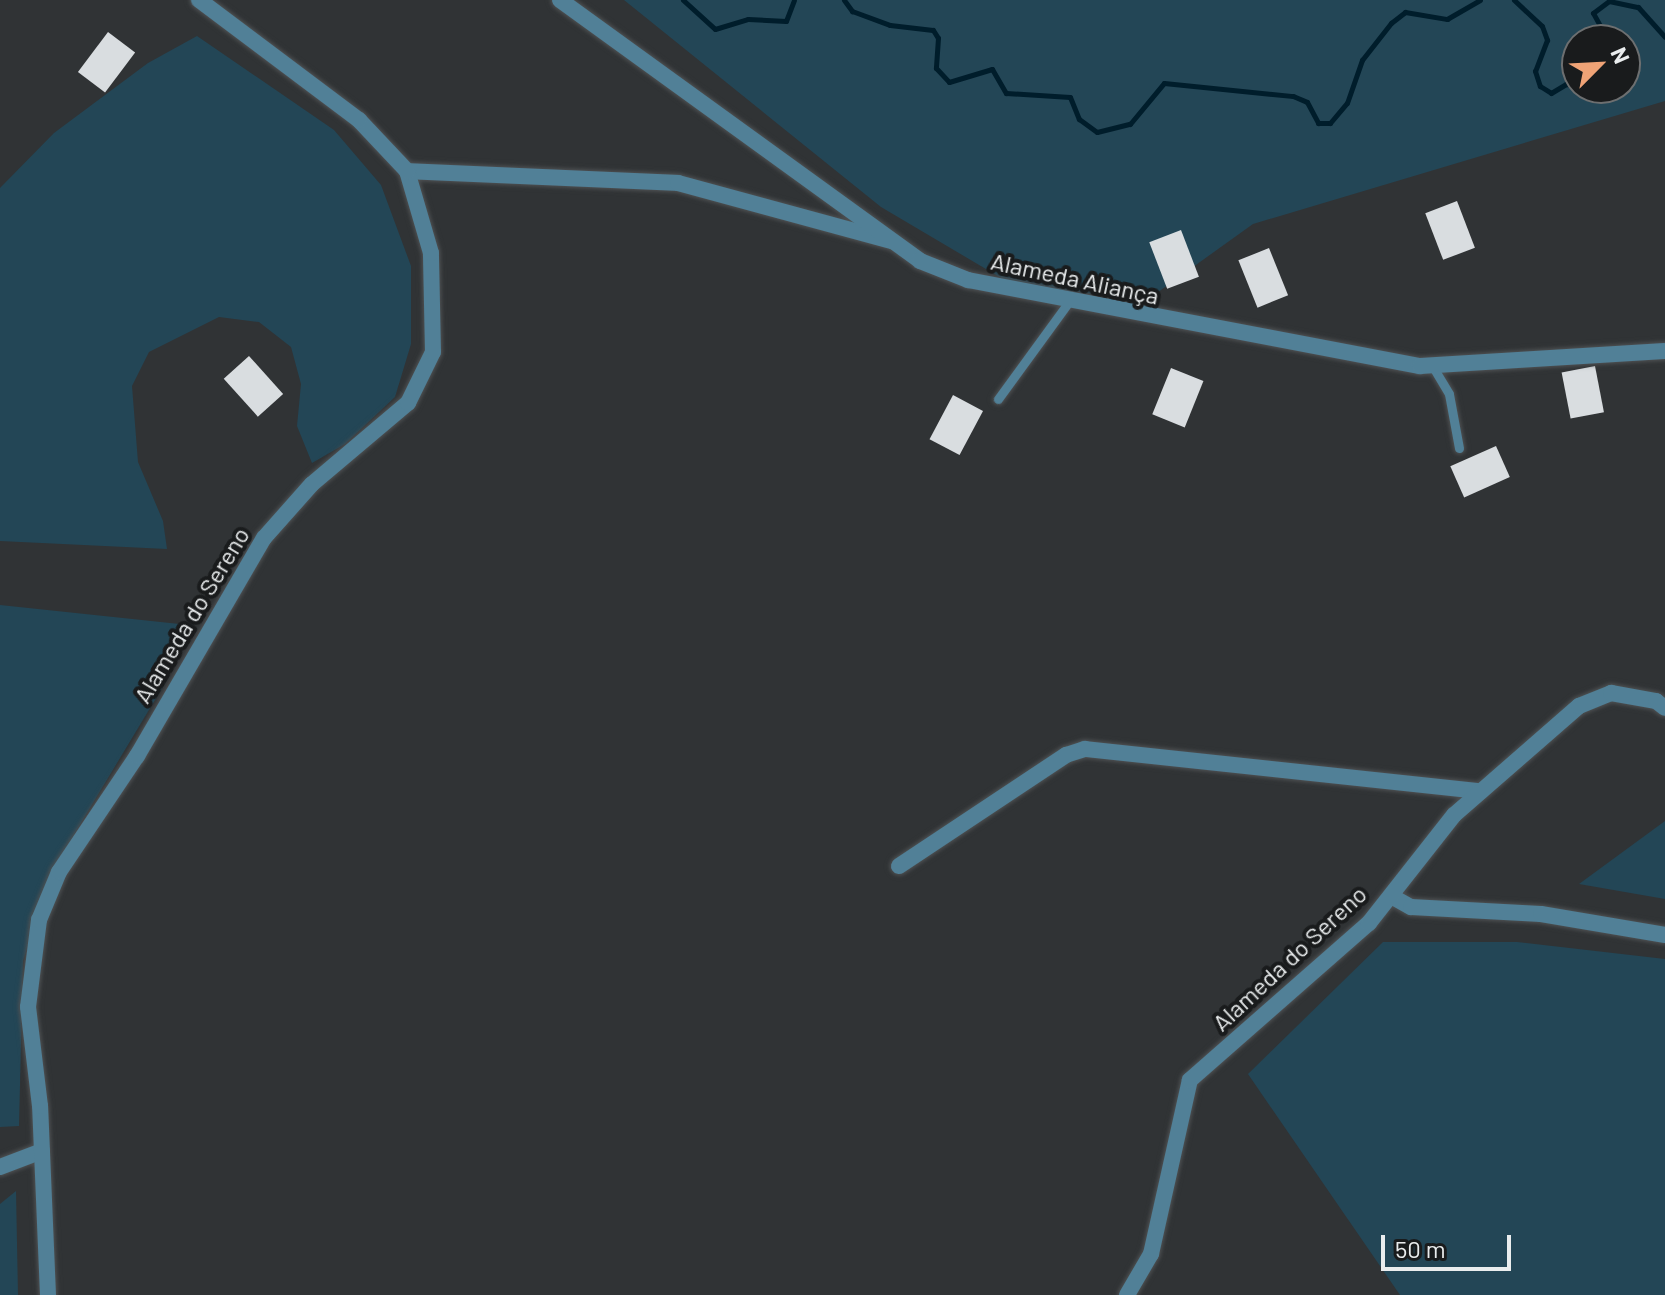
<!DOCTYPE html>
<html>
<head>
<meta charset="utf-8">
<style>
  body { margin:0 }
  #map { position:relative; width:1665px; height:1295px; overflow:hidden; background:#303335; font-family:Barlow,sans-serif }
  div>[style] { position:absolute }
  .green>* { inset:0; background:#234656 }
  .stream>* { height:5px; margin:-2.5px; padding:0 2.5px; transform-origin:2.5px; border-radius:2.5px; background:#001d2b }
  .building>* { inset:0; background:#d9dde0; transform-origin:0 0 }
  .roads { filter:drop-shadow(0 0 2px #4e5153) drop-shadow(0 0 2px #4e5153) }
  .service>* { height:9px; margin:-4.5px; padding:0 4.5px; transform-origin:4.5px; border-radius:4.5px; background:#518097 }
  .minor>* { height:16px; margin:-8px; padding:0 8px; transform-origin:8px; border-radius:8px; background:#518097 }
  .tertiary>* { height:16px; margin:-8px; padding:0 8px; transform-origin:8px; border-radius:8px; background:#518097 }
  span { translate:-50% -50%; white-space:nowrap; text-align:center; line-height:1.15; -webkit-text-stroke:8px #191b1c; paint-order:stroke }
  .street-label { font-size:24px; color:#eaedee }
  .north { position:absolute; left:1561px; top:24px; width:80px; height:80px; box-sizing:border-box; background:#191b1c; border:2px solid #6d6f70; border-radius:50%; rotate:66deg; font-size:22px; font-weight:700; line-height:32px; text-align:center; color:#eaedee }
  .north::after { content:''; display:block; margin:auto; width:28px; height:36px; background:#efa376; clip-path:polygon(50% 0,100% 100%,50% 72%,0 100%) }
  .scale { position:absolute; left:1381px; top:1235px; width:130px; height:36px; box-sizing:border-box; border:4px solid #eaedee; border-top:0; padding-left:10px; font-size:24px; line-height:28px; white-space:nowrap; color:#eaedee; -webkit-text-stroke:6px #191b1c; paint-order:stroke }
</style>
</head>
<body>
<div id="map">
  <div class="green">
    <div style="clip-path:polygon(evenodd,624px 0,1665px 0,1665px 101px,1253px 224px,1147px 300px,1013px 285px,881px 207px,624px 0,1577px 40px,1625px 40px,1625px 88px,1577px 88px,1577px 40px)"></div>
    <div style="clip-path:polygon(197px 36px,334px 130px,381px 185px,411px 266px,411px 344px,395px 397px,345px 444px,312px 463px,297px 426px,301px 384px,291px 347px,259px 322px,219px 317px,149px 352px,132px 386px,138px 462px,163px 521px,167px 549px,0 541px,0 188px,54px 133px,148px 63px)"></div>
    <div style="clip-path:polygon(0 605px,189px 625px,164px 685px,49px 876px,23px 961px,19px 1126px,0 1127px)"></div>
    <div style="clip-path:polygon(1665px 821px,1665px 899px,1579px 884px)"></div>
    <div style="clip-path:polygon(1383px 942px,1517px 942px,1665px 959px,1665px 1295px,1400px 1295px,1248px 1074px)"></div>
    <div style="clip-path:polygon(16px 1191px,18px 1295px,0 1295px,0 1204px)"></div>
  </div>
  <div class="stream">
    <div style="left:683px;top:0;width:43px;rotate:42.2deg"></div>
    <div style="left:715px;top:29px;width:34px;rotate:-17deg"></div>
    <div style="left:748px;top:19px;width:38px;rotate:3deg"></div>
    <div style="left:786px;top:21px;width:22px;rotate:-69deg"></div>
    <div style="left:844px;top:0;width:14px;rotate:54deg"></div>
    <div style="left:852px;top:11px;width:40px;rotate:20.2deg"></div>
    <div style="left:890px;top:25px;width:43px;rotate:6.6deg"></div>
    <div style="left:933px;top:30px;width:9px;rotate:58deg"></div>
    <div style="left:938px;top:38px;width:30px;rotate:94deg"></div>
    <div style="left:936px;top:68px;width:19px;rotate:47deg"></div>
    <div style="left:949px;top:82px;width:45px;rotate:-16.8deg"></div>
    <div style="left:992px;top:69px;width:28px;rotate:60deg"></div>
    <div style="left:1006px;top:93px;width:64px;rotate:3.6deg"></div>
    <div style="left:1070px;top:97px;width:24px;rotate:68deg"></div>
    <div style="left:1079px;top:119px;width:22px;rotate:36deg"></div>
    <div style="left:1097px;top:132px;width:34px;rotate:-14deg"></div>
    <div style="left:1130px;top:124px;width:53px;rotate:-50.3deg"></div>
    <div style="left:1164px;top:83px;width:130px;rotate:5.8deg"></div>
    <div style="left:1293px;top:96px;width:15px;rotate:23deg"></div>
    <div style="left:1307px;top:102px;width:24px;rotate:62deg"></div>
    <div style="left:1318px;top:123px;width:12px"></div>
    <div style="left:1330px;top:123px;width:26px;rotate:-50deg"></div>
    <div style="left:1347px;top:103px;width:46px;rotate:-70.8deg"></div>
    <div style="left:1362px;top:60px;width:47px;rotate:-51.9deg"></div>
    <div style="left:1391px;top:23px;width:18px;rotate:-38deg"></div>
    <div style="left:1405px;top:12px;width:43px;rotate:9.5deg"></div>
    <div style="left:1447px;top:19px;width:38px;rotate:-30deg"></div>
    <div style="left:1514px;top:0;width:38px;rotate:43deg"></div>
    <div style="left:1542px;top:26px;width:15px;rotate:70deg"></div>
    <div style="left:1547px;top:40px;width:33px;rotate:111deg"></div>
    <div style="left:1535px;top:71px;width:16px;rotate:72deg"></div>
    <div style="left:1540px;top:86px;width:13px;rotate:32deg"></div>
    <div style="left:1551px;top:93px;width:17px;rotate:-31deg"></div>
    <div style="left:1566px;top:84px;width:11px;rotate:10deg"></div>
    <div style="left:1608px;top:40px;width:31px;rotate:-119deg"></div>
    <div style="left:1593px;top:13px;width:20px;rotate:-37deg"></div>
    <div style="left:1609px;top:1px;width:30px;rotate:12deg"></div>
    <div style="left:1638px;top:7px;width:40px;rotate:48deg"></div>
  </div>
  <div class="building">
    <div style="left:108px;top:32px;width:34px;height:50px;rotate:37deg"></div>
    <div style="left:1457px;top:201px;width:50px;height:34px;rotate:69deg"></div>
    <div style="left:1181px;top:230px;width:50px;height:34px;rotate:69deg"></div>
    <div style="left:1269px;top:248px;width:51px;height:33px;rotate:68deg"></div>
    <div style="left:249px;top:356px;width:51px;height:34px;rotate:48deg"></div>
    <div style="left:1595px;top:366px;width:47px;height:34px;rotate:79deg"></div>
    <div style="left:1171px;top:368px;width:35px;height:50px;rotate:22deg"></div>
    <div style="left:953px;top:395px;width:34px;height:50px;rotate:28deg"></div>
    <div style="left:1496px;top:446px;width:34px;height:50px;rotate:66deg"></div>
  </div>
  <div class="roads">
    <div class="service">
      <div style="left:1433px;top:367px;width:31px;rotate:59deg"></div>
      <div style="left:1449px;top:394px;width:55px;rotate:79.5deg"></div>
      <div style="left:998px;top:399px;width:119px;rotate:-53.9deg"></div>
    </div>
    <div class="minor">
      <div style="left:407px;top:171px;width:271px;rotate:2.5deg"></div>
      <div style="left:678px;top:183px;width:222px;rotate:15.2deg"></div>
      <div style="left:899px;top:866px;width:201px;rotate:-33.6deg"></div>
      <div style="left:1066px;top:755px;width:20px;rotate:-18deg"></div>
      <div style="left:1085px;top:749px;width:398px;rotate:6.1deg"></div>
      <div style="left:1391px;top:896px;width:23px;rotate:29deg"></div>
      <div style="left:1411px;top:907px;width:130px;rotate:3.1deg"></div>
      <div style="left:1541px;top:914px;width:126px;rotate:9.6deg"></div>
      <div style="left:0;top:1167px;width:45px;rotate:-20.9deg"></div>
      <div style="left:48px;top:1295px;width:189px;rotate:-92.4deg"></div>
      <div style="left:40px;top:1106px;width:100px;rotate:-96.9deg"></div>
      <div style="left:28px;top:1007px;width:88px;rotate:-82.8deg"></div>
      <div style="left:39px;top:920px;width:52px;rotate:-67.4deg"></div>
      <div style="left:59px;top:872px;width:140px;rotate:-56.1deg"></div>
      <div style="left:137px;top:756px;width:252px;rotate:-59.8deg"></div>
      <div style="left:264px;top:538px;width:72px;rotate:-48.4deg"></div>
      <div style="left:312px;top:484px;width:126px;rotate:-40.2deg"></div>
      <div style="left:408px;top:403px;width:57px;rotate:-63.9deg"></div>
      <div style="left:433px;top:352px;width:99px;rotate:-91.2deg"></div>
      <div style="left:431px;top:253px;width:85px;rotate:-106.3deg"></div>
      <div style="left:407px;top:171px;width:70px;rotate:-133.3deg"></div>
      <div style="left:359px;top:120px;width:200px;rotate:-143.1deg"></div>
      <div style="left:1127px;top:1295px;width:48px;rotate:-59.7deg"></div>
      <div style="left:1151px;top:1254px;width:178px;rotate:-77.4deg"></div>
      <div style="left:1190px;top:1080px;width:238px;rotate:-41.3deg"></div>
      <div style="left:1369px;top:923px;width:137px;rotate:-51.8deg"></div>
      <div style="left:1454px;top:815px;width:166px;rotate:-41.1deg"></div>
      <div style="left:1579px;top:706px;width:35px;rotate:-22deg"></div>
      <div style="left:1611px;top:693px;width:46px;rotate:10.1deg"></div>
      <div style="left:1656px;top:701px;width:11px;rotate:38deg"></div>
    </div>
    <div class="tertiary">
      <div style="left:560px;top:0;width:445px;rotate:35.9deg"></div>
      <div style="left:920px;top:261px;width:52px;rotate:21.6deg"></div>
      <div style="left:968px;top:280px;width:460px;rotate:10.8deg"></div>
      <div style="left:1420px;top:366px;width:245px;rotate:-3.5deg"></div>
    </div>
  </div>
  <div class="street-label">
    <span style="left:1075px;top:278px;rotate:12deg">Alameda Aliança</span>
    <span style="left:191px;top:615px;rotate:-59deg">Alameda do Sereno</span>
    <span style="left:1289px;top:958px;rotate:-43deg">Alameda do Sereno</span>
  </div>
  <div class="north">N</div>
  <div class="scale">50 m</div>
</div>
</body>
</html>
